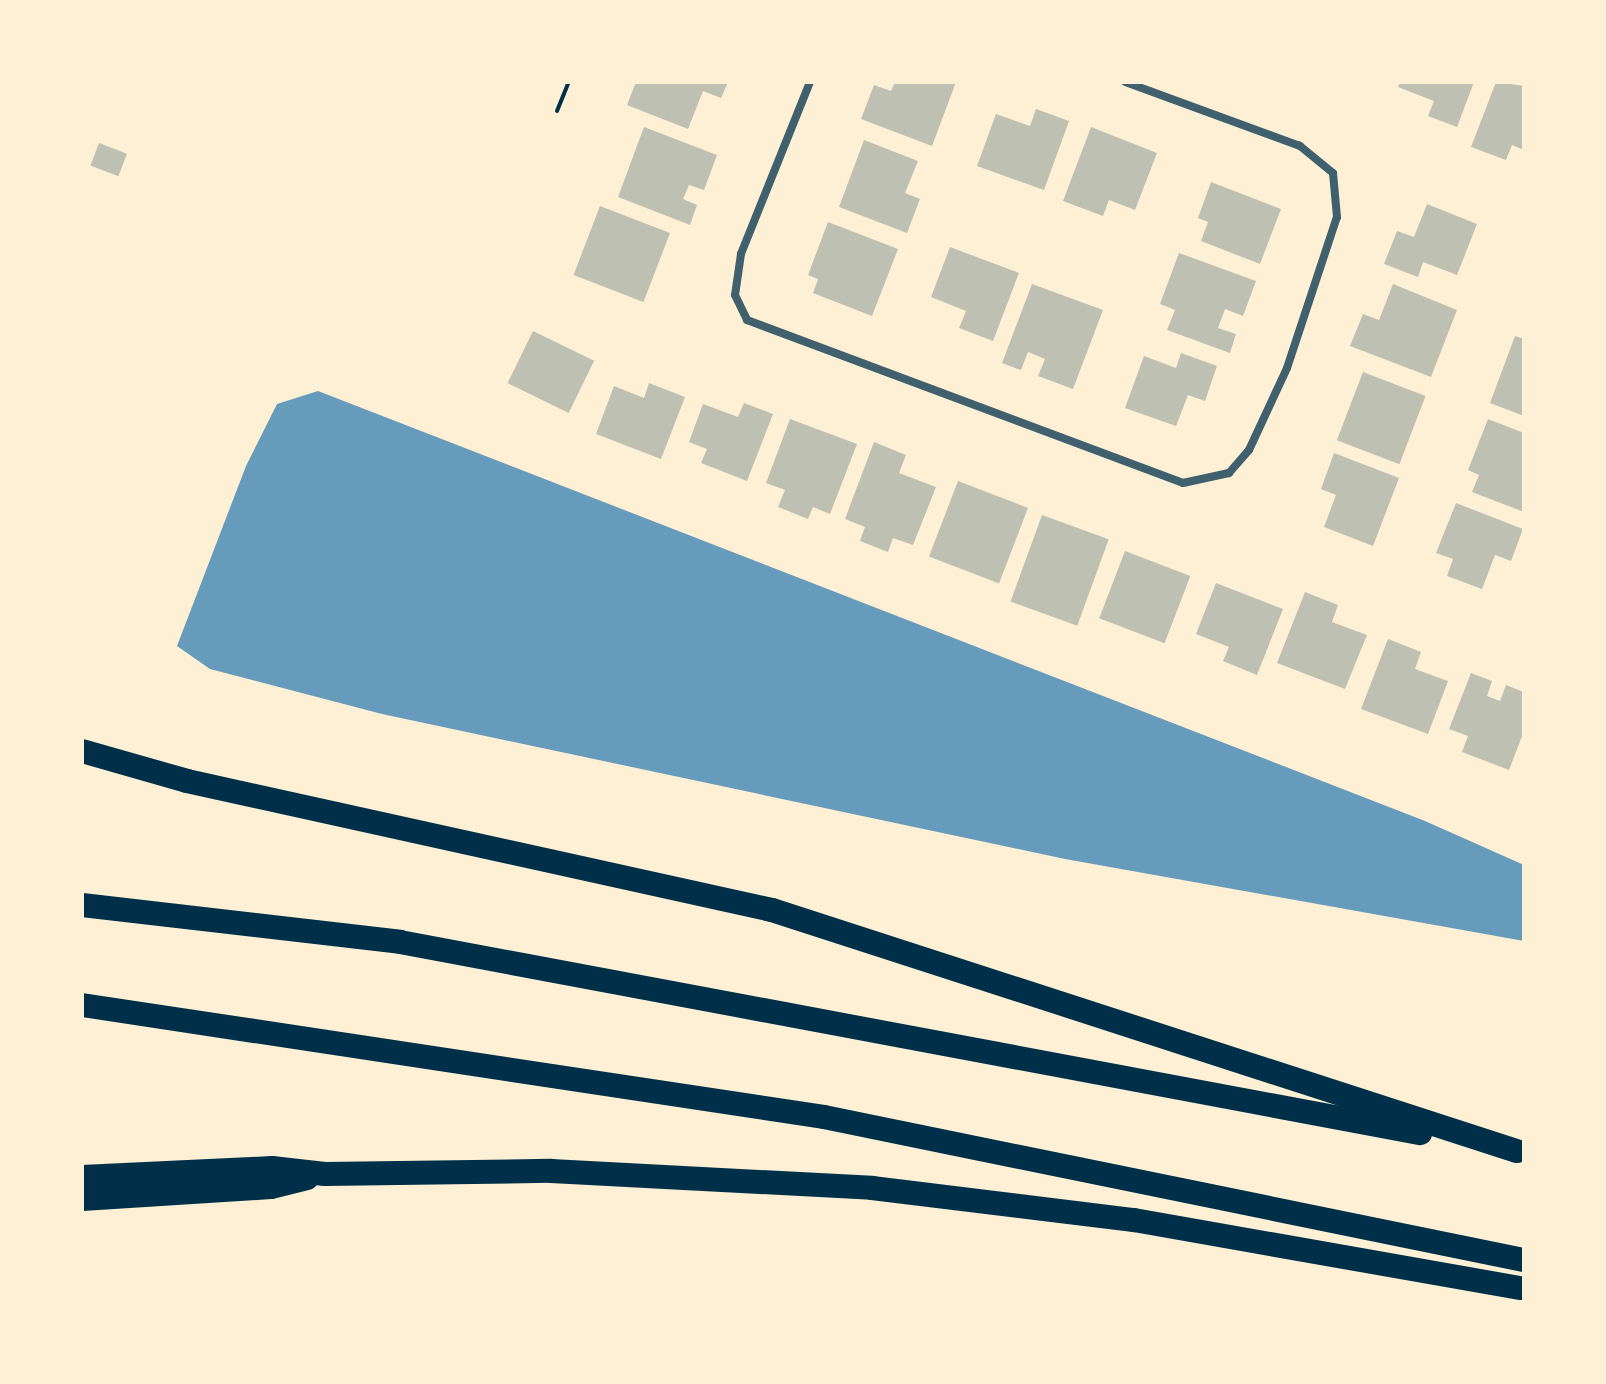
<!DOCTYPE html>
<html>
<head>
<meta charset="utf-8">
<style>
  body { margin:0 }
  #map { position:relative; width:1606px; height:1384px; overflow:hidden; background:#fdf0d5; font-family:"IBM Plex Serif",serif }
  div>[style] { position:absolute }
  .water>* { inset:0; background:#669bbc }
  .building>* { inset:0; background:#bec0b2; transform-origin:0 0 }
  .path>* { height:4px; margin:-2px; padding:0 2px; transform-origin:2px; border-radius:2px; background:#003049 }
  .minor>* { height:8px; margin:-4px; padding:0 4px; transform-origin:4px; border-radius:4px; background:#3f606c }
  .motorway>* { height:24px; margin:-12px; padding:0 12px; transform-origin:12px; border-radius:12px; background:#003049 }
  span { translate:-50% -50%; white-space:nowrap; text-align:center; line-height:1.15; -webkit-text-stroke:8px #fdf0d5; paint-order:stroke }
  .frame { position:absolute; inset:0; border:84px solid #fdf0d5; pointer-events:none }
</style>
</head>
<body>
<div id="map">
  <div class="water">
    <div style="clip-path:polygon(318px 391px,1425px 821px,1524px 865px,1524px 941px,1065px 859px,382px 714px,210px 669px,177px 646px,246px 466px,277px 404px)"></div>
  </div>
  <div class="building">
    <div style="clip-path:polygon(636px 82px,728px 82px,721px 98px,703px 91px,688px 129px,627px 105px)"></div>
    <div style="clip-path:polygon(895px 82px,956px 82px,932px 146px,861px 119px,874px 85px,891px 91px)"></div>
    <div style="clip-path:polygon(1400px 82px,1474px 82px,1457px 127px,1428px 116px,1434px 101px,1398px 87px)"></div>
    <div style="clip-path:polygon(1496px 82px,1524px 86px,1524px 150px,1512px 145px,1506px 160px,1471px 147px)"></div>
    <div style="clip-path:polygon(1036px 109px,1069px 121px,1044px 190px,977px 166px,996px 114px,1030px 126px)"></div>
    <div style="clip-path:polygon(644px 127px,717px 155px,704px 190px,689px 185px,683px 199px,697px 205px,690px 225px,618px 197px)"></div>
    <div style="clip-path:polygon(1091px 127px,1157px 153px,1135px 210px,1109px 200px,1103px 216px,1063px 201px)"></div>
    <div style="clip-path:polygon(864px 140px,918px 161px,905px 193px,920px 199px,907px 233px,839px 207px)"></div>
    <div style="left:99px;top:143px;width:30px;height:24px;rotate:21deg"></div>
    <div style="clip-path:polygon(1211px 182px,1281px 209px,1260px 264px,1201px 241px,1208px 222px,1198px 218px)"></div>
    <div style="clip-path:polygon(1427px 204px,1477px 224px,1457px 275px,1423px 262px,1418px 277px,1384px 264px,1397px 231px,1414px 237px)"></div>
    <div style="left:600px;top:206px;width:75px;height:74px;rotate:21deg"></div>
    <div style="clip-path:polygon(828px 222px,898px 249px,872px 316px,813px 293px,818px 279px,808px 275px)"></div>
    <div style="clip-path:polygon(950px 247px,1019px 273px,993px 341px,959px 328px,966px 311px,931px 297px)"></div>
    <div style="clip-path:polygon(1179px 253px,1256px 281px,1243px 316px,1225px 309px,1218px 328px,1236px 334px,1230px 353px,1167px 330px,1175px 310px,1160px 304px)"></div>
    <div style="clip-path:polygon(1032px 284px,1103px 310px,1073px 389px,1038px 376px,1045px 359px,1028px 352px,1021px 370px,1002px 363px)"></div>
    <div style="clip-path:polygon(1393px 284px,1457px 310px,1431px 377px,1350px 346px,1363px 314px,1379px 320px)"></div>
    <div style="left:533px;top:331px;width:68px;height:58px;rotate:26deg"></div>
    <div style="clip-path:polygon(1515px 336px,1524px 339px,1524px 416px,1490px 403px)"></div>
    <div style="clip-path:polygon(1181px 353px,1217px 366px,1205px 401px,1188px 395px,1176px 426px,1125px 408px,1144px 356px,1176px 368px)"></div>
    <div style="left:1363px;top:372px;width:67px;height:73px;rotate:21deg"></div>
    <div style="clip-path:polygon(649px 383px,685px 397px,661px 459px,596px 434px,614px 386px,644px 398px)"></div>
    <div style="clip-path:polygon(744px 403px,773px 414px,747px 481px,701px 463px,707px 449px,689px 442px,703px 404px,738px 417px)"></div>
    <div style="clip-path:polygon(790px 419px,857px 444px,830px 514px,813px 507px,808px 519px,778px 507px,785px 490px,766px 483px)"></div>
    <div style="clip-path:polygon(1488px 419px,1524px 433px,1524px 512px,1472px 492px,1479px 475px,1468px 470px)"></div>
    <div style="clip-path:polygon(874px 442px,906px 455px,899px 473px,936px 487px,913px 545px,893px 538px,888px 552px,860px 541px,865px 527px,845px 519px)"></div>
    <div style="clip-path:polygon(1334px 453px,1399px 478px,1373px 546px,1324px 527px,1336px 495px,1321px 489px)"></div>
    <div style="left:958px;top:481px;width:75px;height:81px;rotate:21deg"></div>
    <div style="clip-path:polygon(1456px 503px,1523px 529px,1511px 561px,1495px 555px,1482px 589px,1447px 576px,1453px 559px,1436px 553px)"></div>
    <div style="left:1042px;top:515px;width:71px;height:92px;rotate:20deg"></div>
    <div style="left:1125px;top:551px;width:70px;height:72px;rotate:21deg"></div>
    <div style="clip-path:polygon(1216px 583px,1283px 609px,1257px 675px,1223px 661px,1229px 647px,1196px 634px)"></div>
    <div style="clip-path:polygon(1305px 592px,1338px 605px,1332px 622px,1367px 635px,1345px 689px,1277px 663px)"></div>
    <div style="clip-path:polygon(1388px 639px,1421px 652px,1415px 669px,1448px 681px,1428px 734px,1361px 709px)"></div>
    <div style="clip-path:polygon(1471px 673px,1492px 681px,1487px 696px,1500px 701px,1506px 685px,1524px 692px,1524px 731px,1509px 770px,1462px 752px,1468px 736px,1449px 729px)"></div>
  </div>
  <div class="path">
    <div style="left:557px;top:111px;width:31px;rotate:-68deg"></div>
  </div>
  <div class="minor">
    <div style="left:810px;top:82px;width:185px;rotate:111.9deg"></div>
    <div style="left:741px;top:254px;width:41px;rotate:98.3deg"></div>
    <div style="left:735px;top:295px;width:28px;rotate:64deg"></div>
    <div style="left:747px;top:320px;width:465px;rotate:20.5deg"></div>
    <div style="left:1183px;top:483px;width:47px;rotate:-12.3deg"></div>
    <div style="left:1229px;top:473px;width:30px;rotate:-49deg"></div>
    <div style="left:1249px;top:450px;width:90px;rotate:-65.1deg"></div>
    <div style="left:1287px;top:368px;width:159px;rotate:-71.7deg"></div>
    <div style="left:1337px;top:217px;width:44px;rotate:-95.2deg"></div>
    <div style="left:1333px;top:173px;width:43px;rotate:-140.7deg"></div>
    <div style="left:1300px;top:146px;width:186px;rotate:-159.9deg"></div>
  </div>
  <div class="motorway">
    <div style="left:82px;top:751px;width:109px;rotate:15.9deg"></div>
    <div style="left:187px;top:781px;width:599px;rotate:12.44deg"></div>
    <div style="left:772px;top:910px;width:783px;rotate:17.93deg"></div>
    <div style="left:82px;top:905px;width:320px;rotate:6.6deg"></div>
    <div style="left:400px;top:942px;width:1038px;rotate:10.61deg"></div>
    <div style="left:82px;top:1005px;width:750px;rotate:8.58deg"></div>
    <div style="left:824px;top:1117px;width:714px;rotate:11.55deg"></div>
    <div style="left:82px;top:1177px;width:190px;rotate:-2.7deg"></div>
    <div style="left:272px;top:1168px;width:53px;rotate:6.5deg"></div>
    <div style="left:325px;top:1174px;width:226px;rotate:-0.8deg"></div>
    <div style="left:551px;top:1171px;width:321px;rotate:3deg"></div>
    <div style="left:872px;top:1188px;width:264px;rotate:7deg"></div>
    <div style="left:1134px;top:1220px;width:396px;rotate:10deg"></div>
    <div style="left:82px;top:1199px;width:189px;rotate:-3.6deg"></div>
    <div style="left:271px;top:1187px;width:37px;rotate:-14deg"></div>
  </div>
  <div class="frame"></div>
</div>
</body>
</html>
